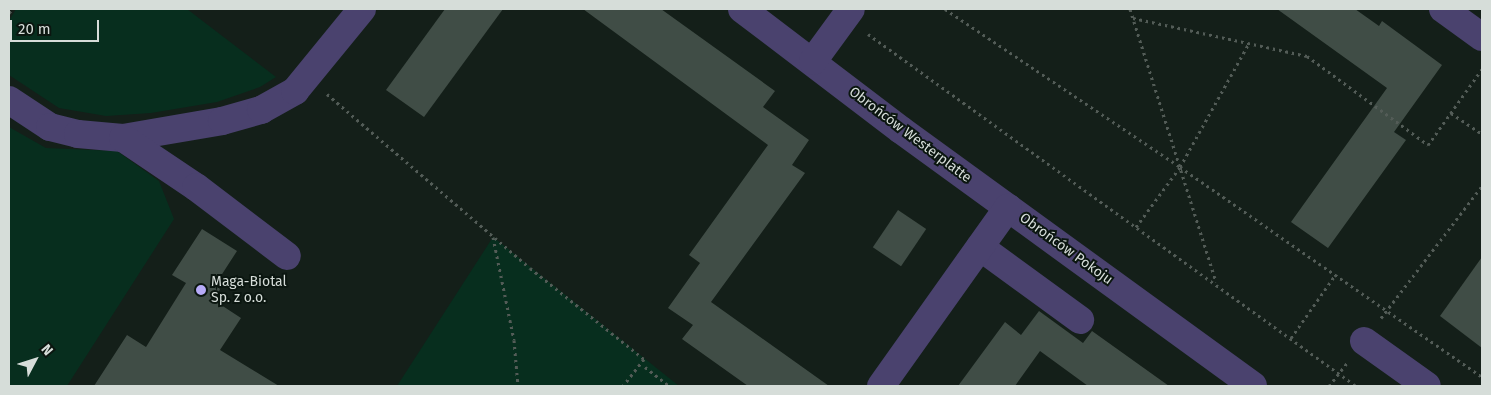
<!DOCTYPE html>
<html>
<head>
<meta charset="utf-8">
<style>
  body { margin:0 }
  #map { position:relative; width:1491px; height:395px; overflow:hidden; background:#141f19; font-family:"Fira Sans",sans-serif }
  div>[style] { position:absolute }
  .green>* { inset:0; background:#072e1e }
  .building>* { inset:0; background:#404d46; transform-origin:0 0 }
  .path>* { height:3px; margin-top:-1.5px; transform-origin:0; background:repeating-linear-gradient(90deg,#535c57 0 2.5px,transparent 0 6.5px) }
  .minor>* { height:28px; margin:-14px; padding:0 14px; transform-origin:14px; border-radius:14px; background:#4a426e }
  .dots>* { width:14px; height:14px; translate:-50% -50%; box-sizing:border-box; border:2px solid #0b1610; border-radius:50% }
  span { translate:-50% -50%; white-space:nowrap; text-align:center; line-height:1.15; -webkit-text-stroke:4px #0b1610; paint-order:stroke }
  .street-label { font-size:14px; color:#d6ddd9 }
  .poi-label { font-size:14px; color:#d6ddd9 }
  .left { translate:0 -50%; text-align:left }
  .frame { position:absolute; inset:0; border:10px solid #d6ddd9; pointer-events:none }
  .north { position:absolute; left:10px; top:335px; width:50px; height:50px; -webkit-text-stroke:4px #0b1610; paint-order:stroke; rotate:50deg; font-size:14px; font-weight:700; line-height:20px; text-align:center; color:#d6ddd9 }
  .north::after { content:''; display:block; margin:auto; width:18px; height:22px; background:#d6ddd9; clip-path:polygon(50% 0,100% 100%,50% 72%,0 100%) }
  .scale { position:absolute; left:10px; top:20px; width:89px; height:22px; box-sizing:border-box; border:2px solid #d6ddd9; border-top:0; padding-left:6px; font-size:15px; line-height:18px; white-space:nowrap; color:#d6ddd9; -webkit-text-stroke:4px #0b1610; paint-order:stroke }
</style>
</head>
<body>
<div id="map">
  <div class="green">
    <div style="clip-path:polygon(16px 9px,187px 9px,276px 77px,260px 87px,217px 102px,151px 113px,106px 116px,59px 108px,9px 75px,9px 21px)"></div>
    <div style="clip-path:polygon(9px 127px,46px 148px,117px 151px,159px 181px,174px 219px,67px 386px,9px 386px)"></div>
    <div style="clip-path:polygon(493px 237px,679px 386px,397px 386px)"></div>
  </div>
  <div class="building">
    <div style="clip-path:polygon(445px 9px,503px 9px,424px 117px,386px 90px)"></div>
    <div style="clip-path:polygon(583px 9px,661px 9px,775px 91px,763px 107px,809px 140px,792px 165px,805px 173px,711px 302px,829px 386px,748px 386px,682px 339px,693px 325px,668px 308px,700px 263px,689px 255px,768px 145px)"></div>
    <div style="clip-path:polygon(1277px 9px,1355px 9px,1379px 26px,1382px 21px,1442px 65px,1394px 132px,1406px 140px,1328px 248px,1291px 222px,1387px 88px)"></div>
    <div style="left:898px;top:210px;width:34px;height:45px;rotate:34deg"></div>
    <div style="clip-path:polygon(202px 229px,237px 251px,215px 285px,220px 289px,215px 301px,241px 318px,220px 350px,279px 386px,94px 386px,127px 335px,146px 347px,186px 283px,172px 275px)"></div>
    <div style="clip-path:polygon(1482px 257px,1482px 348px,1440px 316px)"></div>
    <div style="clip-path:polygon(1039px 311px,1083px 343px,1092px 331px,1169px 386px,1088px 386px,1040px 351px,1015px 386px,958px 386px,1005px 322px,1021px 335px)"></div>
  </div>
  <div class="path">
    <div style="left:945px;top:9px;width:283px;rotate:33.9deg"></div>
    <div style="left:1180px;top:167px;width:368px;rotate:34.8deg"></div>
    <div style="left:1130px;top:9px;width:286px;rotate:72.5deg"></div>
    <div style="left:9px;top:13px;width:5px;rotate:-53deg"></div>
    <div style="left:1133px;top:18px;width:178px;rotate:12.3deg"></div>
    <div style="left:1307px;top:56px;width:150px;rotate:36.3deg"></div>
    <div style="left:1428px;top:145px;width:93px;rotate:-54.6deg"></div>
    <div style="left:868px;top:34px;width:602px;rotate:35.8deg"></div>
    <div style="left:327px;top:94px;width:267px;rotate:40.6deg"></div>
    <div style="left:530px;top:268px;width:146px;rotate:38.6deg"></div>
    <div style="left:644px;top:359px;width:34px;rotate:128deg"></div>
    <div style="left:1451px;top:113px;width:37px;rotate:34deg"></div>
    <div style="left:1136px;top:227px;width:74px;rotate:-53.7deg"></div>
    <div style="left:1180px;top:167px;width:142px;rotate:-60.9deg"></div>
    <div style="left:493px;top:237px;width:105px;rotate:78.5deg"></div>
    <div style="left:514px;top:340px;width:46px;rotate:85deg"></div>
    <div style="left:1381px;top:318px;width:166px;rotate:-52.6deg"></div>
    <div style="left:1291px;top:338px;width:78px;rotate:-54.9deg"></div>
    <div style="left:645px;top:367px;width:31px;rotate:38deg"></div>
    <div style="left:1329px;top:386px;width:29px;rotate:-52deg"></div>
  </div>
  <div class="minor">
    <div style="left:742px;top:9px;width:200px;rotate:37.3deg"></div>
    <div style="left:901px;top:130px;width:435px;rotate:36deg"></div>
    <div style="left:1443px;top:9px;width:48px;rotate:35.7deg"></div>
    <div style="left:813px;top:61px;width:64px;rotate:-53.8deg"></div>
    <div style="left:9px;top:100px;width:49px;rotate:33.4deg"></div>
    <div style="left:50px;top:127px;width:29px;rotate:14deg"></div>
    <div style="left:78px;top:134px;width:45px;rotate:5.1deg"></div>
    <div style="left:123px;top:138px;width:100px;rotate:-9.7deg"></div>
    <div style="left:222px;top:121px;width:41px;rotate:-15.8deg"></div>
    <div style="left:261px;top:110px;width:39px;rotate:-29deg"></div>
    <div style="left:295px;top:91px;width:106px;rotate:-50.7deg"></div>
    <div style="left:123px;top:138px;width:88px;rotate:33.9deg"></div>
    <div style="left:196px;top:187px;width:114px;rotate:37.2deg"></div>
    <div style="left:980px;top:247px;width:124px;rotate:36.1deg"></div>
    <div style="left:1364px;top:341px;width:77px;rotate:35.5deg"></div>
    <div style="left:881px;top:386px;width:219px;rotate:-54.6deg"></div>
  </div>
  <div class="dots">
    <div style="left:201px;top:290px;background:#b7abf8"></div>
  </div>
  <div class="street-label">
    <span style="left:910px;top:135px;rotate:37deg">Obrońców Westerplatte</span>
    <span style="left:1066px;top:249px;rotate:36deg">Obrońców Pokoju</span>
  </div>
  <div class="poi-label">
    <span class="left" style="left:211px;top:290px">Maga-Biotal<br>Sp. z o.o.</span>
  </div>
  <div class="frame"></div>
  <div class="north">N</div>
  <div class="scale">20 m</div>
</div>
</body>
</html>
